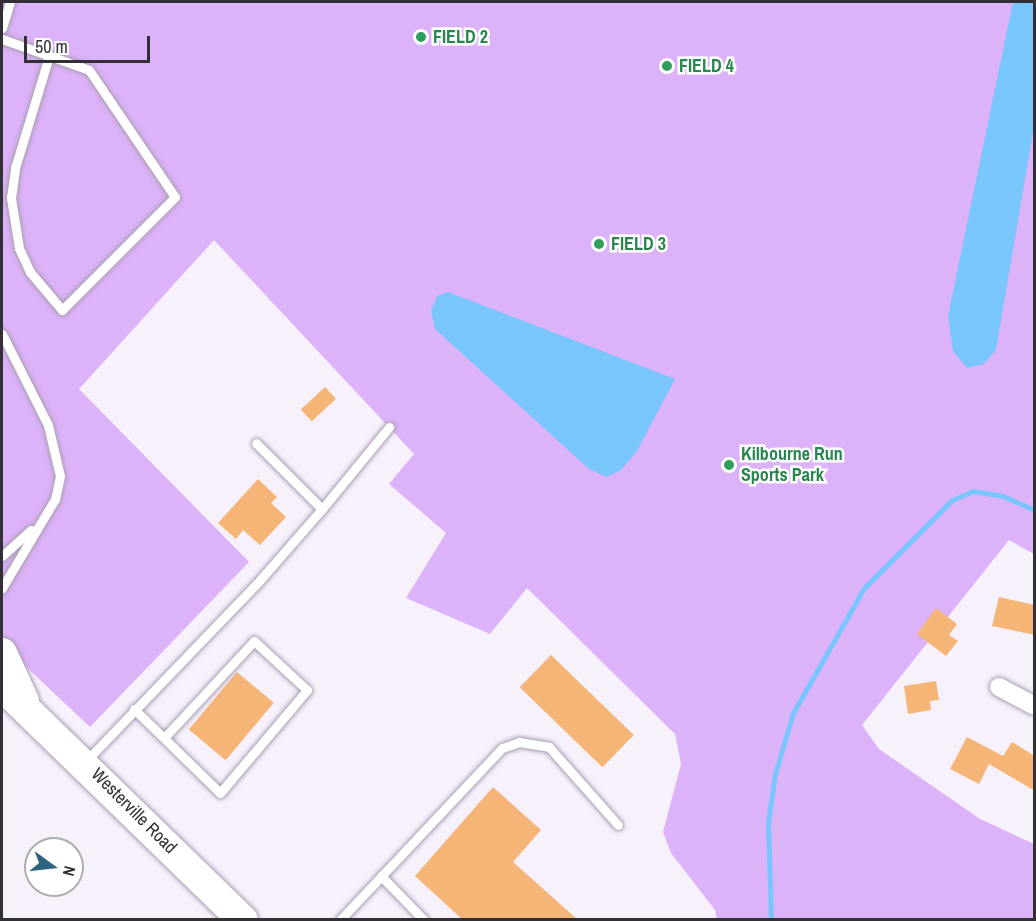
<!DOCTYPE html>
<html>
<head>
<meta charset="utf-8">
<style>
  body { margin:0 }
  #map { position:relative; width:1036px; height:921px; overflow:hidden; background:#f7f1fc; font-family:"Archivo Narrow",sans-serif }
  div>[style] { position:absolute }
  .green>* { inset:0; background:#dcb2f9 }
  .water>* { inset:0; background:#78c6fb }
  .stream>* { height:5px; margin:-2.5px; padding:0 2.5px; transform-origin:2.5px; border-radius:2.5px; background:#78c6fb }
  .building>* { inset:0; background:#f5b577; transform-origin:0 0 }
  .roads { filter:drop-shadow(0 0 2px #a99fb1) drop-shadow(0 0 2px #a99fb1) }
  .service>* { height:9px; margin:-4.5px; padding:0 4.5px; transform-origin:4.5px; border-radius:4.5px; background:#fff }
  .minor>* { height:18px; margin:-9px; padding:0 9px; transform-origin:9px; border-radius:9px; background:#fff }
  .primary>* { height:30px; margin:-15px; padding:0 15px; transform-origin:15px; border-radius:15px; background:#fff }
  .dots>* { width:16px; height:16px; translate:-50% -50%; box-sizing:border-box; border:3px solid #fff; border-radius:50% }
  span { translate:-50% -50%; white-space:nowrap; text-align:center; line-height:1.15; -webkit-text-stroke:5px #fff; paint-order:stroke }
  .leisure-label { font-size:18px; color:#27864d; font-weight:700 }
  .left { translate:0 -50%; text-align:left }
  .street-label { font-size:18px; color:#332f36 }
  .frame { position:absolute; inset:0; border:3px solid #332f36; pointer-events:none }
  .north { position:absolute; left:24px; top:837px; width:60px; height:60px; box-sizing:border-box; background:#fff; border:2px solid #adacaf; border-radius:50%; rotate:105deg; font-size:16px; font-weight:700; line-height:24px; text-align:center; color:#332f36 }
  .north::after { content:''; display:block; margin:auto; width:21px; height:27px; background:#2d637e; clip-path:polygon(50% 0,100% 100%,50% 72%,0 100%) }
  .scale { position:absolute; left:24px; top:36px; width:126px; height:27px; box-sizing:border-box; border:3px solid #332f36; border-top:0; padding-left:8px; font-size:18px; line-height:21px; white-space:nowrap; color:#332f36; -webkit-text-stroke:4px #fff; paint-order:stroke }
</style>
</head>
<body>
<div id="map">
  <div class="green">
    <div style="clip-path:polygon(2px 2px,1034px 2px,1034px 554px,1009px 540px,862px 725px,879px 749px,980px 819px,1034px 844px,1034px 919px,717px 919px,715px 910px,671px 853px,663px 832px,681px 764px,675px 734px,527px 588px,490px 634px,406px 598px,446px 533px,389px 484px,414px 454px,214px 240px,79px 389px,249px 562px,90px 727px,2px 644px)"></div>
  </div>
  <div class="water">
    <div style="clip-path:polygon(1013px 2px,1034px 2px,1034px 126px,996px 350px,984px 364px,967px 368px,953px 351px,948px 316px)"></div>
    <div style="clip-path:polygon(448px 292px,675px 379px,637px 451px,621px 470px,607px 477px,589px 469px,435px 329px,431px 311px,437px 296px)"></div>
  </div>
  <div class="stream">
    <div style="left:771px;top:920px;width:97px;rotate:-91.8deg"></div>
    <div style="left:768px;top:823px;width:49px;rotate:-81.9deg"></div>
    <div style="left:775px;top:774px;width:64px;rotate:-73.6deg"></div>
    <div style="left:793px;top:713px;width:144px;rotate:-60.4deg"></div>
    <div style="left:864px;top:588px;width:124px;rotate:-45deg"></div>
    <div style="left:952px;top:500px;width:23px;rotate:-23deg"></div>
    <div style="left:973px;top:491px;width:30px;rotate:9deg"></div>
    <div style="left:1003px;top:496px;width:34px;rotate:24deg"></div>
  </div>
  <div class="building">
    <div style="left:325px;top:387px;width:16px;height:33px;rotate:47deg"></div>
    <div style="clip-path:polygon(258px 479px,277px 497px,271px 503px,286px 517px,260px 545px,243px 530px,236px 539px,218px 523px)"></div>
    <div style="clip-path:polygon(999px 597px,1035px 605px,1035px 635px,992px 626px)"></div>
    <div style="clip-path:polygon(936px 608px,957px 624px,949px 635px,958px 641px,946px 656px,917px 634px)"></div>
    <div style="left:551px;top:655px;width:115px;height:45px;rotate:44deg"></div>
    <div style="left:237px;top:672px;width:48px;height:75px;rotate:40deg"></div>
    <div style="clip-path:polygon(936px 681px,939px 700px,930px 701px,931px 710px,908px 714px,904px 686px)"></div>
    <div style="clip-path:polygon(967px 737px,1003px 756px,1012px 742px,1035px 756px,1035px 791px,989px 764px,979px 784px,950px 769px)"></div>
    <div style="clip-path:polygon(493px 787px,541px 830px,513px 862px,578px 920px,463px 920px,415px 876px)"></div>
  </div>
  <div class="roads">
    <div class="service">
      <div style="left:2px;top:28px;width:27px;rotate:-73deg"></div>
      <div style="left:2px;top:39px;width:92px;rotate:19.6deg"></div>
      <div style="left:89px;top:70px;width:153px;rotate:55.9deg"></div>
      <div style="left:175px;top:197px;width:160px;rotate:135deg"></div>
      <div style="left:62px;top:310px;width:50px;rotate:-130.1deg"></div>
      <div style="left:30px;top:272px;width:26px;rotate:-115deg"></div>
      <div style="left:19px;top:248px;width:51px;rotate:-99.1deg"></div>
      <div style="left:11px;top:198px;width:30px;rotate:-82deg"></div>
      <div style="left:15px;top:168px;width:117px;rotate:-73.1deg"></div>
      <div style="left:2px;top:334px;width:102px;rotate:63.2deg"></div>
      <div style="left:48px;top:425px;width:52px;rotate:76.8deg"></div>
      <div style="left:60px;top:476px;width:24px;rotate:102deg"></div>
      <div style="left:55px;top:499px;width:104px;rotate:120.8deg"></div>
      <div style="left:322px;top:509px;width:106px;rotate:-50.7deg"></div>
      <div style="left:2px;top:556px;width:39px;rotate:-42deg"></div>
      <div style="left:134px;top:709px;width:120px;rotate:44.3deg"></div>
      <div style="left:220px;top:793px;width:135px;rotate:-49.8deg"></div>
      <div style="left:307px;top:690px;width:72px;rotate:-137.2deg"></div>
      <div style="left:254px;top:641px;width:132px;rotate:132.9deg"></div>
      <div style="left:85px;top:762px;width:252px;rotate:-46.1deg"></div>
      <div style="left:260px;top:580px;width:94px;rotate:-48.9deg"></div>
      <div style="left:322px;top:509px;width:93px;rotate:-135deg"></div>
      <div style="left:381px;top:876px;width:62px;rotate:45.7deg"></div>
      <div style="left:340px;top:920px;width:236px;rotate:-46.7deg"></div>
      <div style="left:502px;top:748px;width:18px;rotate:-19deg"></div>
      <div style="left:519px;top:742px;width:30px;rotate:9deg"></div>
      <div style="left:549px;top:747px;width:104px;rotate:48.5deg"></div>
    </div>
    <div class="minor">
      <div style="left:999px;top:687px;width:40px;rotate:28deg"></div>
    </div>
    <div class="primary">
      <div style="left:2px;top:653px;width:53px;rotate:65.4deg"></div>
      <div style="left:2px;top:686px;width:336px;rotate:44.2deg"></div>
    </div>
  </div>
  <div class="dots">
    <div style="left:421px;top:37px;background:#2e9e5b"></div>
    <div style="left:667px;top:66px;background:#2e9e5b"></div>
    <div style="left:599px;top:244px;background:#2e9e5b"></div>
    <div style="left:729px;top:465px;background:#2e9e5b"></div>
  </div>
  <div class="leisure-label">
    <span class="left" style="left:433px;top:37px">FIELD 2</span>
    <span class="left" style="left:679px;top:66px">FIELD 4</span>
    <span class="left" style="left:611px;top:244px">FIELD 3</span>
    <span class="left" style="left:741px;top:465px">Kilbourne Run<br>Sports Park</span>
  </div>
  <div class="street-label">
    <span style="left:134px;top:811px;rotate:45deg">Westerville Road</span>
  </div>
  <div class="frame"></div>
  <div class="north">N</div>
  <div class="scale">50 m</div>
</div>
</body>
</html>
